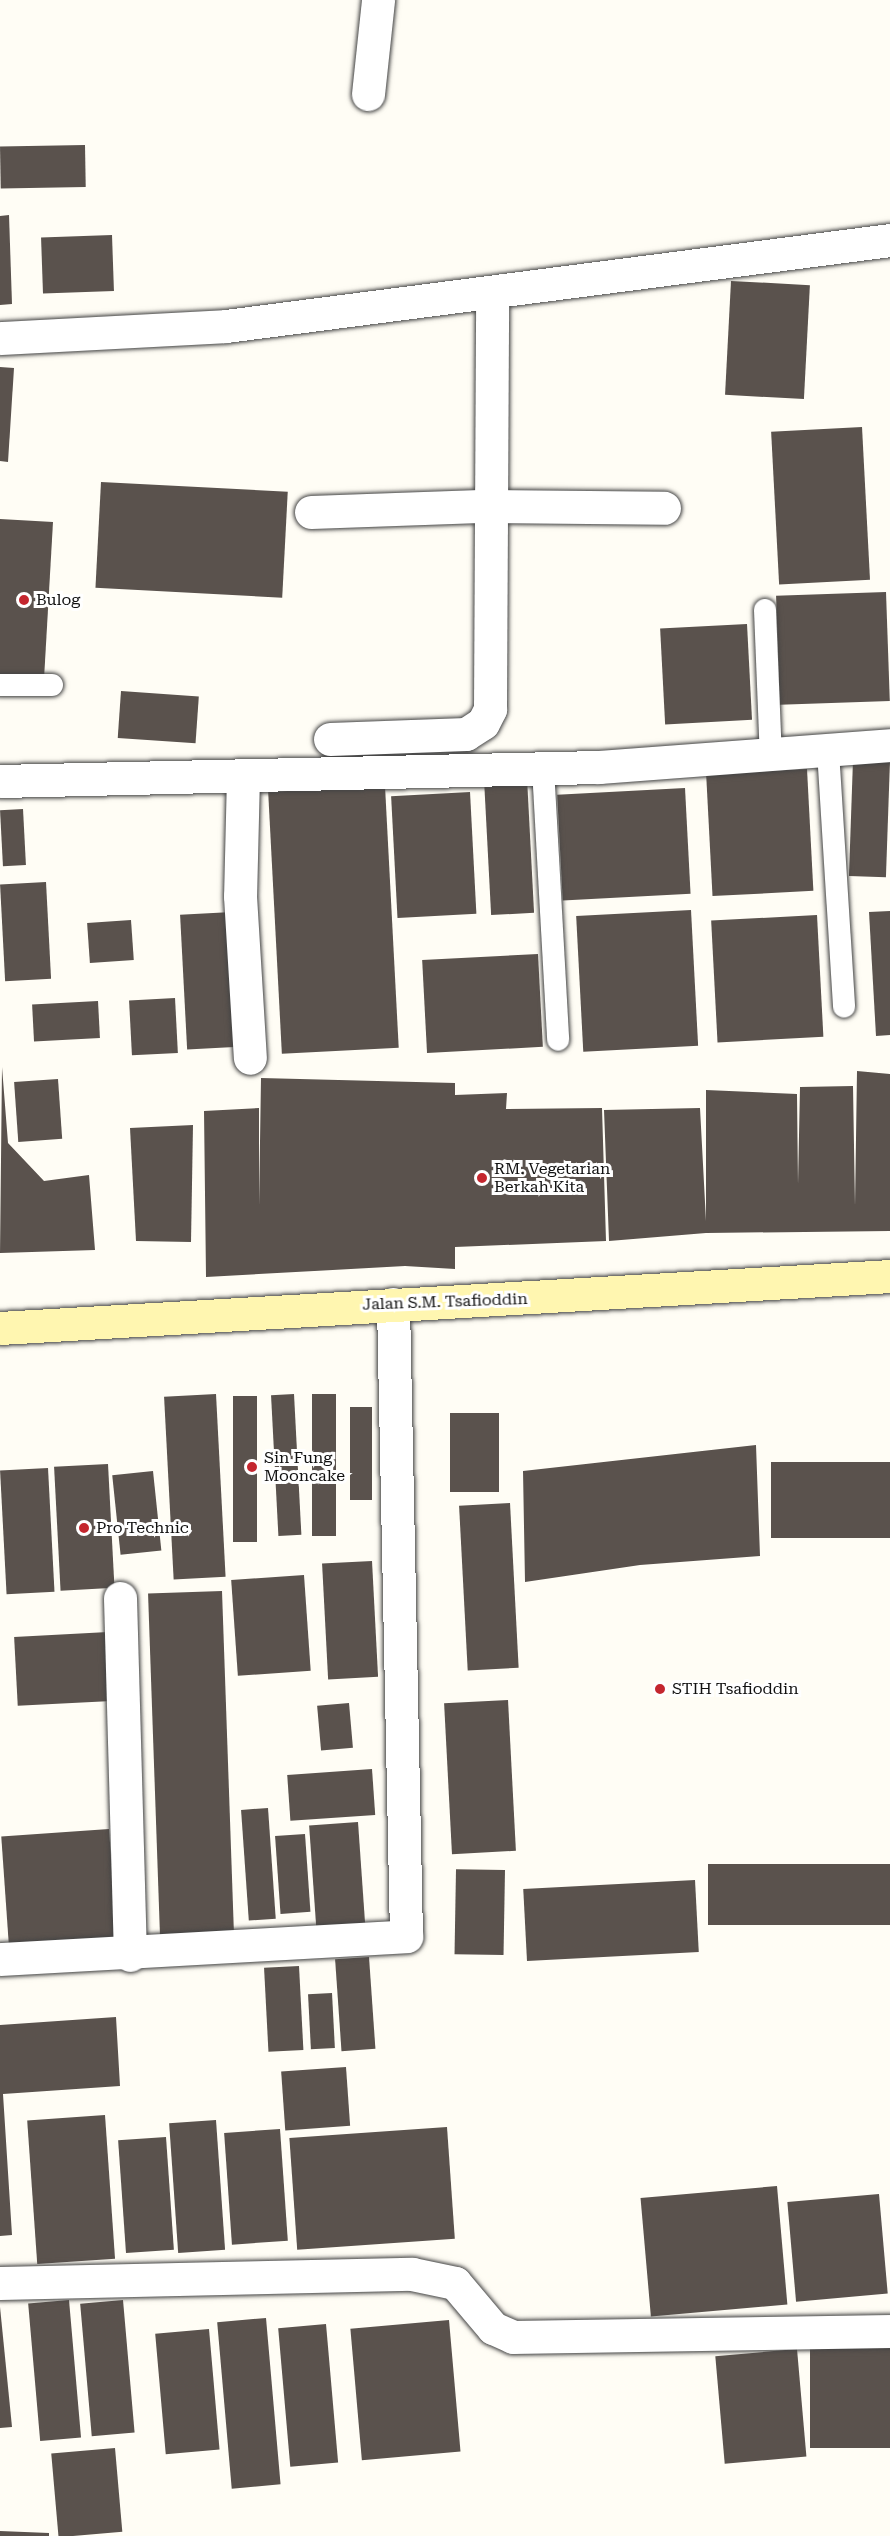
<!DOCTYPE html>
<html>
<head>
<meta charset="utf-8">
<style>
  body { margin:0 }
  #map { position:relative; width:890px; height:2536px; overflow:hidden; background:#fffdf5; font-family:"Roboto Serif",serif }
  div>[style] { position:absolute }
  .building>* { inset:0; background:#5a524d; transform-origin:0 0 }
  .roads { filter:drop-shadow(0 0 2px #444) drop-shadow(0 0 2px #444) }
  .lane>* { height:22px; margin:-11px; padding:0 11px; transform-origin:11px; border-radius:11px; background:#fff }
  .street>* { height:33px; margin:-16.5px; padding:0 16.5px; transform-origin:16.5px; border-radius:16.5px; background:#fff }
  .secondary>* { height:33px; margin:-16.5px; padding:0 16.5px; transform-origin:16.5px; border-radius:16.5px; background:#fff6b0 }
  .dots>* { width:16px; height:16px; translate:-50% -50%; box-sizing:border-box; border:3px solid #fff; border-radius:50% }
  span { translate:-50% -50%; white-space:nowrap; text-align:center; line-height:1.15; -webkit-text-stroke:6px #fff; paint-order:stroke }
  .poi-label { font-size:16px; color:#111 }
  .left { translate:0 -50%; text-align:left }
  .street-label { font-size:16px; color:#111 }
</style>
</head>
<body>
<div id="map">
  <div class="building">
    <div style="left:85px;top:145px;width:42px;height:85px;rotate:89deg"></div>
    <div style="clip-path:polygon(9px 215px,12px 304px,0 305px,0 216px)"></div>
    <div style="left:112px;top:235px;width:56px;height:71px;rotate:88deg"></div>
    <div style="left:731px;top:281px;width:79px;height:114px;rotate:3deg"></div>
    <div style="clip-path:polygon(0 367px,14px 368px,8px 462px,0 461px)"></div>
    <div style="left:862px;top:427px;width:153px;height:91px;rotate:87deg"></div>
    <div style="left:101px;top:482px;width:187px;height:106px;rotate:3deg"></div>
    <div style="clip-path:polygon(0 519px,53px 522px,44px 679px,0 677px)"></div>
    <div style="left:886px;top:592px;width:109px;height:110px;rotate:88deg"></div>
    <div style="left:747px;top:624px;width:96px;height:87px;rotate:87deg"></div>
    <div style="left:121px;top:691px;width:78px;height:47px;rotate:4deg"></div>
    <div style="left:853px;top:760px;width:37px;height:116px;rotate:2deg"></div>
    <div style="left:807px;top:769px;width:122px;height:101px;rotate:87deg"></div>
    <div style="left:527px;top:778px;width:135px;height:43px;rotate:87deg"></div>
    <div style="left:385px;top:786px;width:262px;height:117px;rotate:87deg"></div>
    <div style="left:685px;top:788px;width:106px;height:128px;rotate:87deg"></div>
    <div style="left:470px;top:792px;width:122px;height:79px;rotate:87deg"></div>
    <div style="left:23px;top:809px;width:56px;height:23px;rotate:87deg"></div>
    <div style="left:46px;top:882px;width:97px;height:46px;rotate:87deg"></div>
    <div style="left:691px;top:910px;width:136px;height:115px;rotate:87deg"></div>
    <div style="clip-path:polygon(890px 911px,890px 1035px,876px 1036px,869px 912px)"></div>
    <div style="left:232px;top:912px;width:135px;height:52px;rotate:87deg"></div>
    <div style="left:817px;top:915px;width:122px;height:106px;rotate:87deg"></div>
    <div style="left:131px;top:920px;width:40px;height:44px;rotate:86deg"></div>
    <div style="left:538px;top:954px;width:93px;height:116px;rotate:87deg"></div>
    <div style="left:175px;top:998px;width:55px;height:46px;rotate:87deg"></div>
    <div style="left:98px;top:1001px;width:37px;height:66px;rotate:87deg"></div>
    <div style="clip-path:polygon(2px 1067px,8px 1143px,44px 1181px,89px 1175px,95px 1250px,0 1253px)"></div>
    <div style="clip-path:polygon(857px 1071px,890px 1074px,890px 1231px,706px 1233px,609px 1241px,604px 1110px,700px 1108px,706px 1221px,706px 1090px,797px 1094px,798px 1184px,800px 1087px,853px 1086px,855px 1206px)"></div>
    <div style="clip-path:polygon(261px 1078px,455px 1083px,455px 1095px,507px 1093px,506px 1109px,602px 1108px,606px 1241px,455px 1247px,455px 1269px,405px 1266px,206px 1277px,204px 1111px,259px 1108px,259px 1206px)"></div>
    <div style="left:58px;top:1079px;width:60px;height:44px;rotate:86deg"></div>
    <div style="clip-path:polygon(193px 1125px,191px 1242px,136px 1241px,130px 1128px)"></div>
    <div style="left:216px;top:1394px;width:183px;height:52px;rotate:87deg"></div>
    <div style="left:294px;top:1394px;width:141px;height:23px;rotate:87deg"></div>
    <div style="left:312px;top:1394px;width:24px;height:142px"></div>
    <div style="left:233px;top:1396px;width:24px;height:146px"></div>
    <div style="left:350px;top:1407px;width:22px;height:93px"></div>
    <div style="left:450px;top:1413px;width:49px;height:79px"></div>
    <div style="clip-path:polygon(756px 1445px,760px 1556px,640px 1565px,525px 1582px,523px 1471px)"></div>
    <div style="left:890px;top:1462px;width:76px;height:119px;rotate:90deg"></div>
    <div style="left:108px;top:1464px;width:124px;height:54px;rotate:87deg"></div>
    <div style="left:48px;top:1468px;width:124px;height:48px;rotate:87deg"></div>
    <div style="left:153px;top:1471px;width:80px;height:41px;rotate:84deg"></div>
    <div style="left:510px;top:1503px;width:165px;height:51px;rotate:87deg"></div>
    <div style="left:372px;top:1561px;width:116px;height:50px;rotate:87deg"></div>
    <div style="left:304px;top:1575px;width:96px;height:73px;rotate:86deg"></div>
    <div style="left:222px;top:1591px;width:345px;height:74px;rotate:88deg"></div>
    <div style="left:108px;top:1632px;width:69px;height:94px;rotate:87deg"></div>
    <div style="left:508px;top:1700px;width:151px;height:64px;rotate:87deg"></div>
    <div style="left:349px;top:1703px;width:45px;height:32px;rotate:85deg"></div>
    <div style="left:372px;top:1769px;width:46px;height:85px;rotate:86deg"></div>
    <div style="left:268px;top:1808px;width:111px;height:27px;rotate:86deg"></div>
    <div style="left:358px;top:1822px;width:112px;height:49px;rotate:86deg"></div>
    <div style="left:109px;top:1829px;width:110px;height:108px;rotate:86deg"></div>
    <div style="left:305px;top:1834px;width:78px;height:30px;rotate:86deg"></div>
    <div style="left:890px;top:1864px;width:61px;height:182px;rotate:90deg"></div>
    <div style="left:505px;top:1870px;width:85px;height:49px;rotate:91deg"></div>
    <div style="left:695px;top:1880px;width:72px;height:172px;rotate:87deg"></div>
    <div style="left:369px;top:1957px;width:92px;height:34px;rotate:86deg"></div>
    <div style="left:299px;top:1966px;width:84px;height:35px;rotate:87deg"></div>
    <div style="left:332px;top:1993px;width:55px;height:24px;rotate:87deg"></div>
    <div style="clip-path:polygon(116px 2017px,120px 2086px,3px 2094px,12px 2235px,0 2236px,0 2025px)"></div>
    <div style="left:346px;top:2067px;width:59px;height:65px;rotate:86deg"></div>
    <div style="left:105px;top:2115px;width:144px;height:78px;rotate:86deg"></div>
    <div style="left:216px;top:2120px;width:130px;height:47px;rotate:86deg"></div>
    <div style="left:447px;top:2127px;width:112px;height:158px;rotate:86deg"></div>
    <div style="left:280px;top:2129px;width:112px;height:56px;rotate:86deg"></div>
    <div style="left:166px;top:2137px;width:113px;height:48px;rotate:86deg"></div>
    <div style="left:777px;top:2186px;width:119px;height:137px;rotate:85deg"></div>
    <div style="left:879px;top:2194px;width:100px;height:92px;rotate:85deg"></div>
    <div style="left:69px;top:2300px;width:138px;height:41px;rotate:85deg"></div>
    <div style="left:123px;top:2300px;width:133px;height:43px;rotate:85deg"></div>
    <div style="clip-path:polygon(0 2307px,12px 2427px,0 2428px)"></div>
    <div style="left:266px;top:2318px;width:167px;height:49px;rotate:85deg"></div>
    <div style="left:449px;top:2320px;width:132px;height:99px;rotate:85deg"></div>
    <div style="left:326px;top:2324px;width:139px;height:48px;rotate:85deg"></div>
    <div style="left:209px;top:2329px;width:121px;height:54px;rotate:85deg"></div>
    <div style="left:890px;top:2344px;width:104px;height:80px;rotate:90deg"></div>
    <div style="left:797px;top:2349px;width:108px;height:82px;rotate:85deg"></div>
    <div style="left:115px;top:2448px;width:84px;height:64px;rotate:85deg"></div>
    <div style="clip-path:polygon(0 2531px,49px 2533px,49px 2536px,0 2536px)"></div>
  </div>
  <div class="roads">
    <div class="lane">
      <div style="left:765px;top:610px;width:147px;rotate:87.7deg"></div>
      <div style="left:0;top:685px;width:52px"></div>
      <div style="left:828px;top:751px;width:256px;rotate:86.4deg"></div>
      <div style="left:543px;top:768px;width:272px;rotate:86.8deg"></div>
    </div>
    <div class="street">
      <div style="left:368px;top:94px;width:95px;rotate:-83.9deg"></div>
      <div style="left:0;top:338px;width:226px;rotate:-3deg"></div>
      <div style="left:226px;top:326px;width:670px;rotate:-7.38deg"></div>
      <div style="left:311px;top:512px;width:176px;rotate:-2deg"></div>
      <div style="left:487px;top:506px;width:177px;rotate:0.6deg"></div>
      <div style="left:330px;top:739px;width:136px;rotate:-2.1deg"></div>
      <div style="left:466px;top:734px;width:20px;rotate:-33deg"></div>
      <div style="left:483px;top:723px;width:16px;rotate:-63deg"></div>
      <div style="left:490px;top:709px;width:415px;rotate:-89.7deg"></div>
      <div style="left:243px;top:776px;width:120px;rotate:91.4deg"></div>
      <div style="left:240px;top:896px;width:162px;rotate:86.5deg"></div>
      <div style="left:0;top:781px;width:599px;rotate:-1.34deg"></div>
      <div style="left:599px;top:767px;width:292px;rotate:-4.3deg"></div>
      <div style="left:120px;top:1598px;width:357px;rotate:88.4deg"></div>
      <div style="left:0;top:1959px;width:407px;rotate:-3.2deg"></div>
      <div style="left:406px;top:1936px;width:632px;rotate:-91.18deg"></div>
      <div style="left:0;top:2283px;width:412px;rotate:-1.3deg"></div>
      <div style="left:412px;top:2274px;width:44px;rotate:11.8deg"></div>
      <div style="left:455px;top:2283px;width:59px;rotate:49.8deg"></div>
      <div style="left:493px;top:2328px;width:22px;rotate:24deg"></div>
      <div style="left:513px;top:2337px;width:377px;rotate:-0.9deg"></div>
    </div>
    <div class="secondary">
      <div style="left:0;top:1328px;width:892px;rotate:-3.34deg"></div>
    </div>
  </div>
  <div class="dots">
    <div style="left:24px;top:600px;background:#c4262e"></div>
    <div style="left:482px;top:1178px;background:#c4262e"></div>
    <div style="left:252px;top:1467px;background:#c4262e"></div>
    <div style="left:84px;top:1528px;background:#c4262e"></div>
    <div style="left:660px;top:1689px;background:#c4262e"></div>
  </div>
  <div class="poi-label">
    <span class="left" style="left:36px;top:600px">Bulog</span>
    <span class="left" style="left:494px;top:1178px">RM. Vegetarian<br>Berkah Kita</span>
    <span class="left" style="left:264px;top:1467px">Sin Fung<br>Mooncake</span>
    <span class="left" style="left:96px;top:1528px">Pro Technic</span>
    <span class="left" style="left:672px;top:1689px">STIH Tsafioddin</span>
  </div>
  <div class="street-label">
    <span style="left:445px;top:1302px;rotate:-2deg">Jalan S.M. Tsafioddin</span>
  </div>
</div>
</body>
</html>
